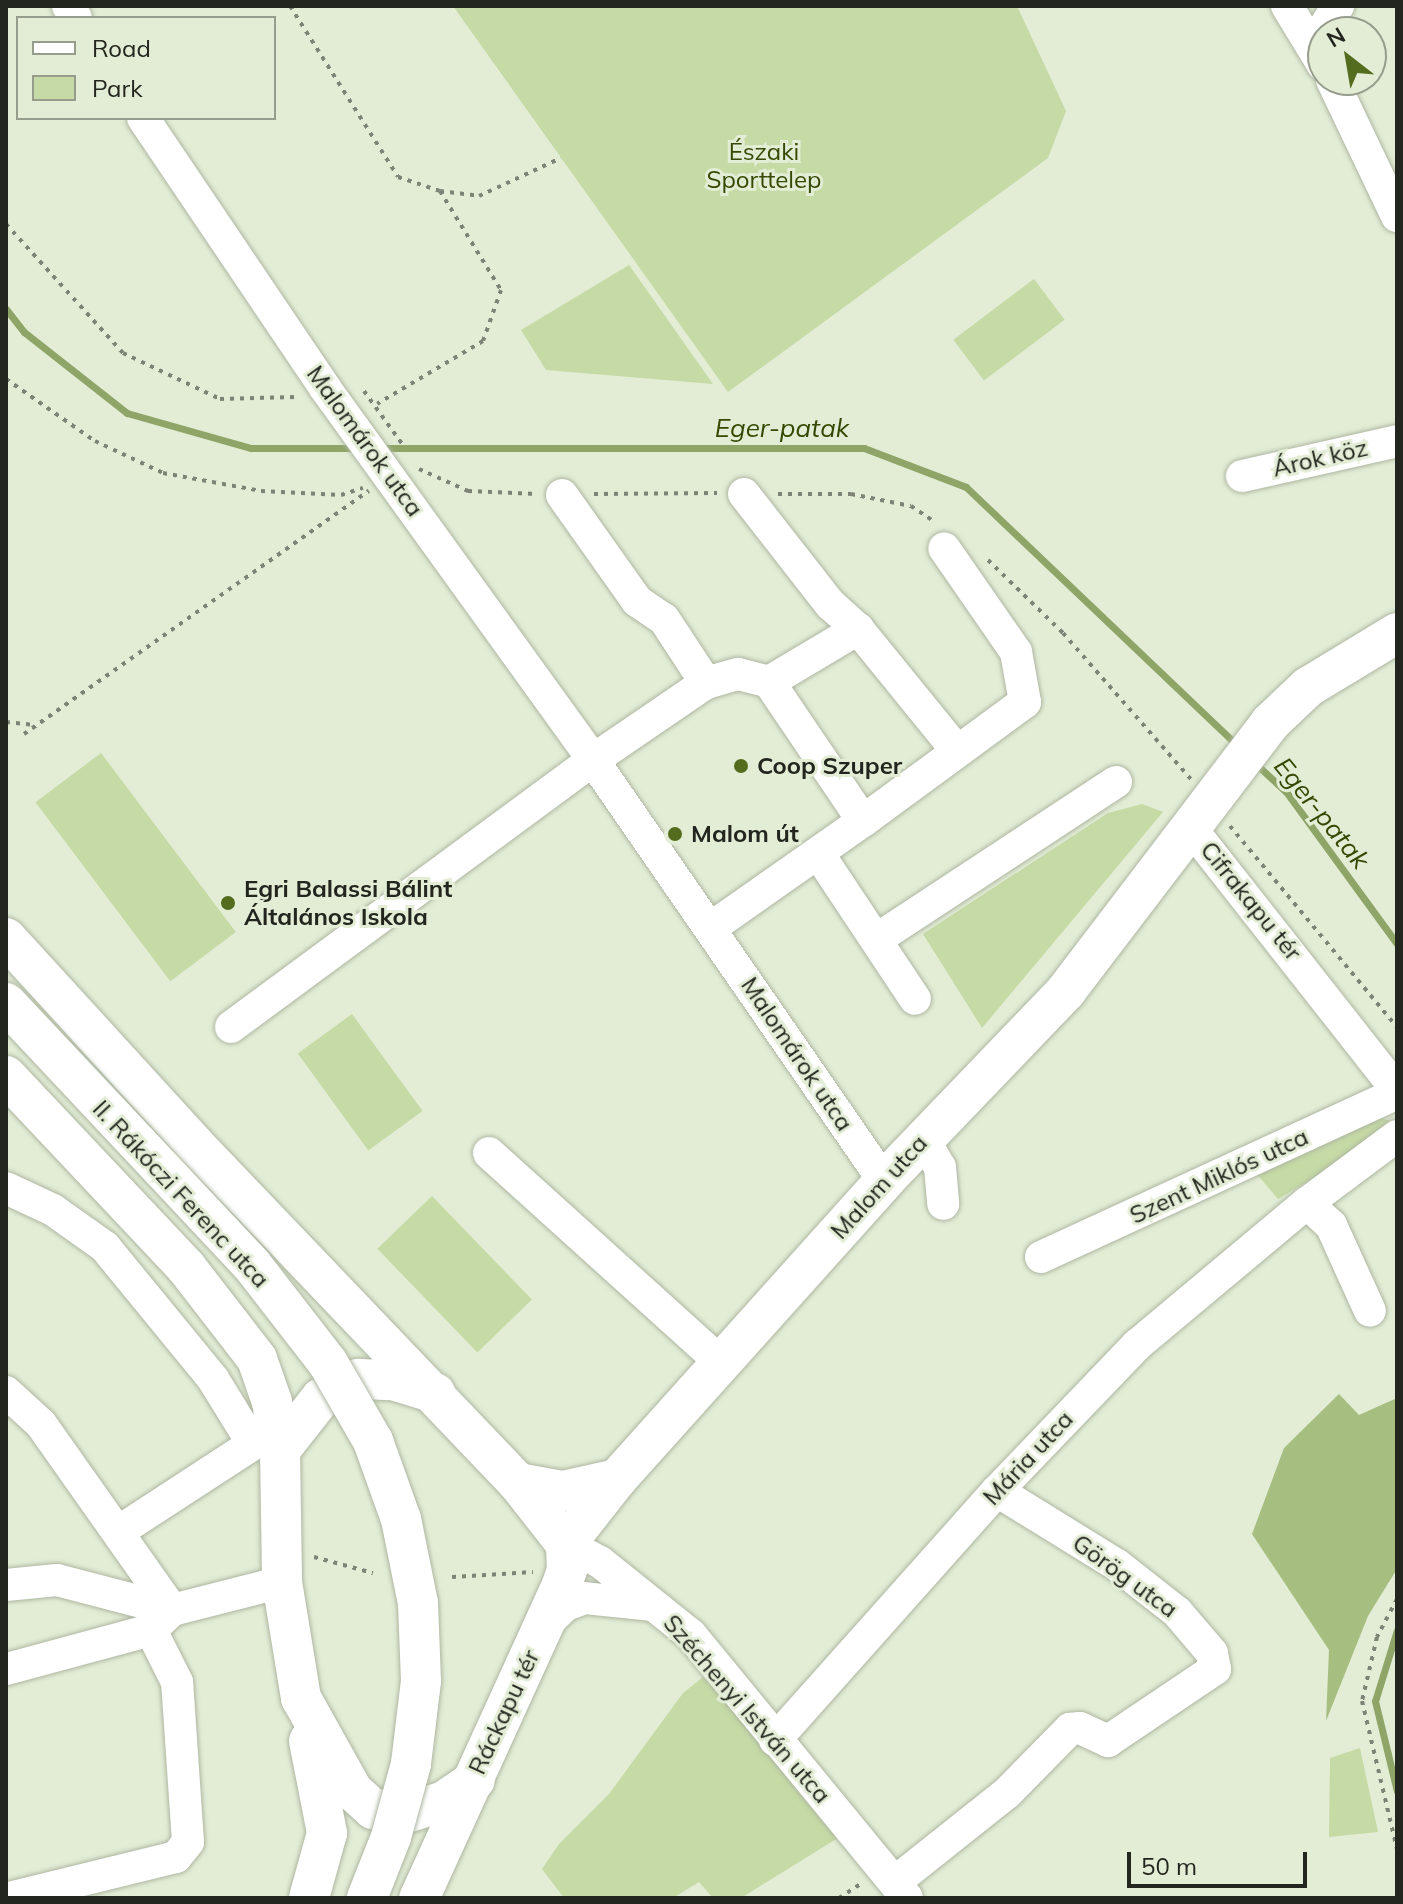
<!DOCTYPE html>
<html>
<head>
<meta charset="utf-8">
<style>
  body { margin:0 }
  #map { position:relative; width:1403px; height:1904px; overflow:hidden; background:#e3edd6; font-family:Mulish,sans-serif }
  div>[style] { position:absolute }
  .green>* { inset:0; background:#c5daa5; transform-origin:0 0 }
  .forest>* { inset:0; background:#a6be7f }
  .stream>* { height:7px; margin:-3.5px; padding:0 3.5px; transform-origin:3.5px; border-radius:3.5px; background:#8ea567 }
  .path>* { height:4px; margin-top:-2px; transform-origin:0; background:repeating-linear-gradient(90deg,#7e8475 0 4px,transparent 0 10px) }
  .roads { filter:drop-shadow(0 0 2px #aeb6a1) drop-shadow(0 0 2px #aeb6a1) }
  .minor>* { height:32px; margin:-16px; padding:0 16px; transform-origin:16px; border-radius:16px; background:#fff }
  .major>* { height:40px; margin:-20px; padding:0 20px; transform-origin:20px; border-radius:20px; background:#fff }
  .bridges { filter:drop-shadow(0 0 2px #aeb6a1) drop-shadow(0 0 2px #aeb6a1) }
  .major-bridge>* { height:40px; margin:-20px; padding:0 20px; transform-origin:20px; border-radius:20px; background:#fff }
  .dots>* { width:22px; height:22px; translate:-50% -50%; box-sizing:border-box; border:4px solid #e3edd6; border-radius:50% }
  span { translate:-50% -50%; white-space:nowrap; text-align:center; line-height:1.15; -webkit-text-stroke:6px #e3edd6; paint-order:stroke }
  .park-label { font-size:24px; color:#354900 }
  .street-label { font-size:24px; color:#23261e }
  .poi-label { font-size:24px; color:#23261e; font-weight:700 }
  .left { translate:0 -50%; text-align:left }
  .water-label { font-size:26px; color:#344800; font-style:italic }
  .frame { position:absolute; inset:0; border:8px solid #23261e; pointer-events:none }
  .legend { position:absolute; left:16px; top:16px; width:260px; height:104px; box-sizing:border-box; background:#e3edd6; border:2px solid #969d8c; margin:0; padding:10px 14px; list-style:none; font-size:24px; color:#23261e }
  .legend li { display:flex; align-items:center; gap:16px; height:40px }
  .legend b { width:40px; border:2px solid #969d8c }
  .north { position:absolute; left:1307px; top:16px; width:80px; height:80px; box-sizing:border-box; background:#e3edd6; border:2px solid #969d8c; border-radius:50%; rotate:329deg; font-size:22px; font-weight:700; line-height:32px; text-align:center; color:#23261e }
  .north::after { content:''; display:block; margin:auto; width:28px; height:36px; background:#536c1d; clip-path:polygon(50% 0,100% 100%,50% 72%,0 100%) }
  .scale { position:absolute; left:1127px; top:1852px; width:180px; height:36px; box-sizing:border-box; border:4px solid #23261e; border-top:0; padding-left:10px; font-size:24px; line-height:28px; white-space:nowrap; color:#23261e; -webkit-text-stroke:6px #e3edd6; paint-order:stroke }
</style>
</head>
<body>
<div id="map">
  <div class="green">
    <div style="clip-path:polygon(453px 6px,1017px 6px,1066px 111px,1048px 158px,728px 392px)"></div>
    <div style="clip-path:polygon(629px 265px,713px 384px,546px 370px,521px 330px)"></div>
    <div style="left:1034px;top:279px;width:51px;height:101px;rotate:53deg"></div>
    <div style="left:101px;top:753px;width:224px;height:82px;rotate:53deg"></div>
    <div style="clip-path:polygon(1142px 804px,1163px 812px,982px 1028px,923px 934px,1108px 813px)"></div>
    <div style="left:352px;top:1014px;width:120px;height:67px;rotate:54deg"></div>
    <div style="clip-path:polygon(1379px 1117px,1392px 1122px,1386px 1135px,1278px 1199px,1255px 1172px)"></div>
    <div style="left:432px;top:1196px;width:144px;height:76px;rotate:46deg"></div>
    <div style="clip-path:polygon(703px 1677px,841px 1836px,741px 1898px,713px 1898px,699px 1882px,673px 1898px,564px 1898px,542px 1869px,559px 1844px,609px 1794px,683px 1693px)"></div>
    <div style="clip-path:polygon(1360px 1748px,1378px 1832px,1329px 1837px,1330px 1758px)"></div>
  </div>
  <div class="forest">
    <div style="clip-path:polygon(1339px 1394px,1359px 1415px,1397px 1398px,1397px 1569px,1368px 1616px,1326px 1721px,1329px 1650px,1252px 1534px,1284px 1448px)"></div>
  </div>
  <div class="stream">
    <div style="left:6px;top:309px;width:29px;rotate:52deg"></div>
    <div style="left:24px;top:332px;width:131px;rotate:38.2deg"></div>
    <div style="left:127px;top:413px;width:129px;rotate:15.8deg"></div>
    <div style="left:251px;top:448px;width:104px"></div>
    <div style="left:380px;top:448px;width:484px"></div>
    <div style="left:864px;top:448px;width:109px;rotate:20.9deg"></div>
    <div style="left:966px;top:487px;width:374px;rotate:43.6deg"></div>
    <div style="left:1254px;top:762px;width:45px;rotate:43.2deg"></div>
    <div style="left:1287px;top:793px;width:187px;rotate:53.9deg"></div>
    <div style="left:1397px;top:1630px;width:74px;rotate:107.2deg"></div>
    <div style="left:1375px;top:1701px;width:93px;rotate:76.3deg"></div>
  </div>
  <div class="path">
    <div style="left:290px;top:6px;width:202px;rotate:57.7deg"></div>
    <div style="left:398px;top:177px;width:44px;rotate:18.4deg"></div>
    <div style="left:440px;top:191px;width:116px;rotate:58.4deg"></div>
    <div style="left:501px;top:290px;width:54px;rotate:109.4deg"></div>
    <div style="left:483px;top:341px;width:123px;rotate:149.3deg"></div>
    <div style="left:440px;top:191px;width:39px;rotate:7deg"></div>
    <div style="left:479px;top:196px;width:90px;rotate:-24.9deg"></div>
    <div style="left:6px;top:224px;width:174px;rotate:47.8deg"></div>
    <div style="left:123px;top:353px;width:107px;rotate:25.4deg"></div>
    <div style="left:220px;top:399px;width:77px;rotate:-1.5deg"></div>
    <div style="left:6px;top:379px;width:108px;rotate:34.9deg"></div>
    <div style="left:95px;top:441px;width:75px;rotate:25.2deg"></div>
    <div style="left:163px;top:473px;width:100px;rotate:10.4deg"></div>
    <div style="left:261px;top:491px;width:80px;rotate:2.9deg"></div>
    <div style="left:341px;top:495px;width:23px;rotate:-18deg"></div>
    <div style="left:364px;top:391px;width:67px;rotate:54.2deg"></div>
    <div style="left:419px;top:469px;width:54px;rotate:24.2deg"></div>
    <div style="left:468px;top:491px;width:69px;rotate:2.5deg"></div>
    <div style="left:594px;top:494px;width:123px;rotate:-0.5deg"></div>
    <div style="left:778px;top:494px;width:73px"></div>
    <div style="left:851px;top:494px;width:61px;rotate:11.3deg"></div>
    <div style="left:911px;top:506px;width:29px;rotate:34deg"></div>
    <div style="left:988px;top:560px;width:105px;rotate:44.2deg"></div>
    <div style="left:1063px;top:633px;width:194px;rotate:48.8deg"></div>
    <div style="left:6px;top:722px;width:29px;rotate:6deg"></div>
    <div style="left:24px;top:734px;width:422px;rotate:-35.2deg"></div>
    <div style="left:1230px;top:826px;width:261px;rotate:50.3deg"></div>
    <div style="left:314px;top:1557px;width:61px;rotate:15.2deg"></div>
    <div style="left:452px;top:1577px;width:81px;rotate:-3.5deg"></div>
    <div style="left:1397px;top:1599px;width:43px;rotate:117.8deg"></div>
    <div style="left:1377px;top:1637px;width:66px;rotate:103.2deg"></div>
    <div style="left:1362px;top:1701px;width:152px;rotate:76.7deg"></div>
    <div style="left:839px;top:1898px;width:27px;rotate:-33deg"></div>
  </div>
  <div class="roads">
    <div class="minor">
      <div style="left:68px;top:6px;width:14px;rotate:56deg"></div>
      <div style="left:1287px;top:6px;width:69px;rotate:58.6deg"></div>
      <div style="left:1312px;top:46px;width:48px;rotate:-57deg"></div>
      <div style="left:1332px;top:80px;width:151px;rotate:64.5deg"></div>
      <div style="left:143px;top:118px;width:326px;rotate:56deg"></div>
      <div style="left:325px;top:388px;width:458px;rotate:54.2deg"></div>
      <div style="left:593px;top:760px;width:512px;rotate:55.35deg"></div>
      <div style="left:1242px;top:476px;width:159px;rotate:-12.7deg"></div>
      <div style="left:744px;top:494px;width:140px;rotate:52deg"></div>
      <div style="left:830px;top:604px;width:38px;rotate:42deg"></div>
      <div style="left:562px;top:495px;width:130px;rotate:54.7deg"></div>
      <div style="left:637px;top:601px;width:32px;rotate:34deg"></div>
      <div style="left:664px;top:619px;width:77px;rotate:56.7deg"></div>
      <div style="left:769px;top:682px;width:104px;rotate:-30.8deg"></div>
      <div style="left:858px;top:629px;width:157px;rotate:50.9deg"></div>
      <div style="left:863px;top:821px;width:201px;rotate:-36.3deg"></div>
      <div style="left:1025px;top:702px;width:51px;rotate:-100.2deg"></div>
      <div style="left:1016px;top:652px;width:126px;rotate:-124.7deg"></div>
      <div style="left:1190px;top:827px;width:335px;rotate:51.8deg"></div>
      <div style="left:818px;top:853px;width:175px;rotate:56.4deg"></div>
      <div style="left:877px;top:939px;width:286px;rotate:-33.3deg"></div>
      <div style="left:231px;top:1027px;width:450px;rotate:-36.4deg"></div>
      <div style="left:593px;top:760px;width:137px;rotate:-34.3deg"></div>
      <div style="left:706px;top:683px;width:33px;rotate:-16deg"></div>
      <div style="left:738px;top:674px;width:32px;rotate:14deg"></div>
      <div style="left:769px;top:682px;width:168px;rotate:55.9deg"></div>
      <div style="left:863px;top:821px;width:186px;rotate:144.9deg"></div>
      <div style="left:923px;top:1138px;width:34px;rotate:60deg"></div>
      <div style="left:940px;top:1167px;width:37px;rotate:85deg"></div>
      <div style="left:489px;top:1153px;width:312px;rotate:42.1deg"></div>
      <div style="left:6px;top:1188px;width:52px;rotate:25.1deg"></div>
      <div style="left:53px;top:1210px;width:64px;rotate:35.4deg"></div>
      <div style="left:105px;top:1247px;width:171px;rotate:50.7deg"></div>
      <div style="left:213px;top:1379px;width:76px;rotate:58.4deg"></div>
      <div style="left:253px;top:1444px;width:161px;rotate:146.9deg"></div>
      <div style="left:1307px;top:1203px;width:33px;rotate:43deg"></div>
      <div style="left:1331px;top:1225px;width:94px;rotate:65.6deg"></div>
      <div style="left:1041px;top:1257px;width:392px;rotate:-24.7deg"></div>
      <div style="left:6px;top:1392px;width:47px;rotate:42.4deg"></div>
      <div style="left:41px;top:1424px;width:228px;rotate:54.8deg"></div>
      <div style="left:172px;top:1610px;width:29px;rotate:136deg"></div>
      <div style="left:151px;top:1630px;width:150px;rotate:164.9deg"></div>
      <div style="left:566px;top:1544px;width:38px;rotate:28deg"></div>
      <div style="left:600px;top:1562px;width:117px;rotate:38.7deg"></div>
      <div style="left:691px;top:1635px;width:340px;rotate:50.6deg"></div>
      <div style="left:6px;top:1585px;width:51px;rotate:-5.6deg"></div>
      <div style="left:57px;top:1580px;width:119px;rotate:14.6deg"></div>
      <div style="left:172px;top:1610px;width:114px;rotate:-14.3deg"></div>
      <div style="left:545px;top:1625px;width:29px;rotate:-44deg"></div>
      <div style="left:566px;top:1605px;width:19px;rotate:-21deg"></div>
      <div style="left:584px;top:1598px;width:68px;rotate:5.9deg"></div>
      <div style="left:775px;top:1740px;width:334px;rotate:-48.3deg"></div>
      <div style="left:997px;top:1491px;width:202px;rotate:-46.2deg"></div>
      <div style="left:1137px;top:1345px;width:222px;rotate:-39.9deg"></div>
      <div style="left:1307px;top:1203px;width:112px;rotate:-36.7deg"></div>
      <div style="left:895px;top:1882px;width:143px;rotate:-38.5deg"></div>
      <div style="left:1007px;top:1793px;width:90px;rotate:-45.5deg"></div>
      <div style="left:1070px;top:1729px;width:10px;rotate:-6deg"></div>
      <div style="left:1080px;top:1728px;width:31px;rotate:25deg"></div>
      <div style="left:1108px;top:1741px;width:129px;rotate:-33.9deg"></div>
      <div style="left:1215px;top:1669px;width:16px;rotate:-101deg"></div>
      <div style="left:1212px;top:1653px;width:54px;rotate:-130.5deg"></div>
      <div style="left:1177px;top:1612px;width:76px;rotate:-141.9deg"></div>
      <div style="left:1117px;top:1565px;width:141px;rotate:-148.3deg"></div>
      <div style="left:9px;top:1898px;width:172px;rotate:-13.8deg"></div>
      <div style="left:176px;top:1857px;width:19px;rotate:-51deg"></div>
      <div style="left:188px;top:1842px;width:160px;rotate:-93.9deg"></div>
      <div style="left:177px;top:1682px;width:58px;rotate:-116.6deg"></div>
    </div>
    <div class="major">
      <div style="left:6px;top:938px;width:279px;rotate:47.6deg"></div>
      <div style="left:194px;top:1144px;width:469px;rotate:46.3deg"></div>
      <div style="left:518px;top:1483px;width:78px;rotate:51.8deg"></div>
      <div style="left:566px;top:1544px;width:26px;rotate:88deg"></div>
      <div style="left:567px;top:1570px;width:18px;rotate:109deg"></div>
      <div style="left:561px;top:1587px;width:342px;rotate:114.5deg"></div>
      <div style="left:6px;top:1076px;width:262px;rotate:46.7deg"></div>
      <div style="left:186px;top:1267px;width:116px;rotate:52.3deg"></div>
      <div style="left:257px;top:1359px;width:46px;rotate:70.8deg"></div>
      <div style="left:272px;top:1402px;width:49px;rotate:80.5deg"></div>
      <div style="left:280px;top:1450px;width:132px;rotate:89.1deg"></div>
      <div style="left:282px;top:1582px;width:118px;rotate:80.7deg"></div>
      <div style="left:301px;top:1698px;width:107px;rotate:60.8deg"></div>
      <div style="left:353px;top:1791px;width:27px;rotate:42deg"></div>
      <div style="left:373px;top:1809px;width:36px;rotate:5deg"></div>
      <div style="left:409px;top:1812px;width:37px;rotate:-17deg"></div>
      <div style="left:444px;top:1801px;width:37px;rotate:-34deg"></div>
      <div style="left:280px;top:1450px;width:66px;rotate:-51.7deg"></div>
      <div style="left:321px;top:1398px;width:42px;rotate:-27.2deg"></div>
      <div style="left:358px;top:1379px;width:35px;rotate:2deg"></div>
      <div style="left:393px;top:1380px;width:44px;rotate:17.2deg"></div>
      <div style="left:518px;top:1483px;width:46px;rotate:10.1deg"></div>
      <div style="left:563px;top:1491px;width:55px;rotate:-12.5deg"></div>
      <div style="left:566px;top:1544px;width:83px;rotate:-51.9deg"></div>
      <div style="left:617px;top:1479px;width:400px;rotate:-48.1deg"></div>
      <div style="left:884px;top:1181px;width:263px;rotate:-46.2deg"></div>
      <div style="left:1066px;top:991px;width:337px;rotate:-52.7deg"></div>
      <div style="left:1270px;top:723px;width:52px;rotate:-43.5deg"></div>
      <div style="left:1308px;top:687px;width:104px;rotate:-31.2deg"></div>
      <div style="left:309px;top:1741px;width:94px;rotate:78.9deg"></div>
      <div style="left:327px;top:1833px;width:67px;rotate:105.5deg"></div>
    </div>
  </div>
  <div class="bridges">
    <div class="major-bridge">
      <div style="left:6px;top:1003px;width:359px;rotate:46.8deg"></div>
      <div style="left:252px;top:1265px;width:124px;rotate:52.2deg"></div>
      <div style="left:328px;top:1363px;width:90px;rotate:60deg"></div>
      <div style="left:373px;top:1441px;width:83px;rotate:70.3deg"></div>
      <div style="left:401px;top:1519px;width:86px;rotate:78.6deg"></div>
      <div style="left:418px;top:1603px;width:78px;rotate:87.8deg"></div>
      <div style="left:421px;top:1681px;width:84px;rotate:96.9deg"></div>
      <div style="left:411px;top:1764px;width:76px;rotate:105.3deg"></div>
      <div style="left:391px;top:1837px;width:66px;rotate:111.5deg"></div>
    </div>
  </div>
  <div class="dots">
    <div style="left:741px;top:766px;background:#536c1d"></div>
    <div style="left:675px;top:834px;background:#536c1d"></div>
    <div style="left:228px;top:903px;background:#536c1d"></div>
  </div>
  <div class="park-label">
    <span style="left:764px;top:166px">Északi<br>Sporttelep</span>
  </div>
  <div class="street-label">
    <span style="left:365px;top:441px;rotate:54deg">Malomárok utca</span>
    <span style="left:1320px;top:458px;rotate:-13deg">Árok köz</span>
    <span style="left:1251px;top:901px;rotate:51deg">Cifrakapu tér</span>
    <span style="left:797px;top:1054px;rotate:56deg">Malomárok utca</span>
    <span style="left:1219px;top:1176px;rotate:-25deg">Szent Miklós utca</span>
    <span style="left:879px;top:1187px;rotate:-48deg">Malom utca</span>
    <span style="left:181px;top:1194px;rotate:47deg">II. Rákóczi Ferenc utca</span>
    <span style="left:1028px;top:1458px;rotate:-47deg">Mária utca</span>
    <span style="left:1125px;top:1576px;rotate:36deg">Görög utca</span>
    <span style="left:747px;top:1709px;rotate:49deg">Széchenyi István utca</span>
    <span style="left:504px;top:1712px;rotate:-65deg">Ráckapu tér</span>
  </div>
  <div class="poi-label">
    <span class="left" style="left:757px;top:766px">Coop Szuper</span>
    <span class="left" style="left:691px;top:834px">Malom út</span>
    <span class="left" style="left:244px;top:903px">Egri Balassi Bálint<br>Általános Iskola</span>
  </div>
  <div class="water-label">
    <span style="left:782px;top:428px">Eger-patak</span>
    <span style="left:1322px;top:813px;rotate:51deg">Eger-patak</span>
  </div>
  <div class="frame"></div>
  <ul class="legend">
  <li><b style="height:10px;background:#fff"></b>Road</li>
  <li><b style="height:22px;background:#c5daa5"></b>Park</li>
  </ul>
  <div class="north">N</div>
  <div class="scale">50 m</div>
</div>
</body>
</html>
